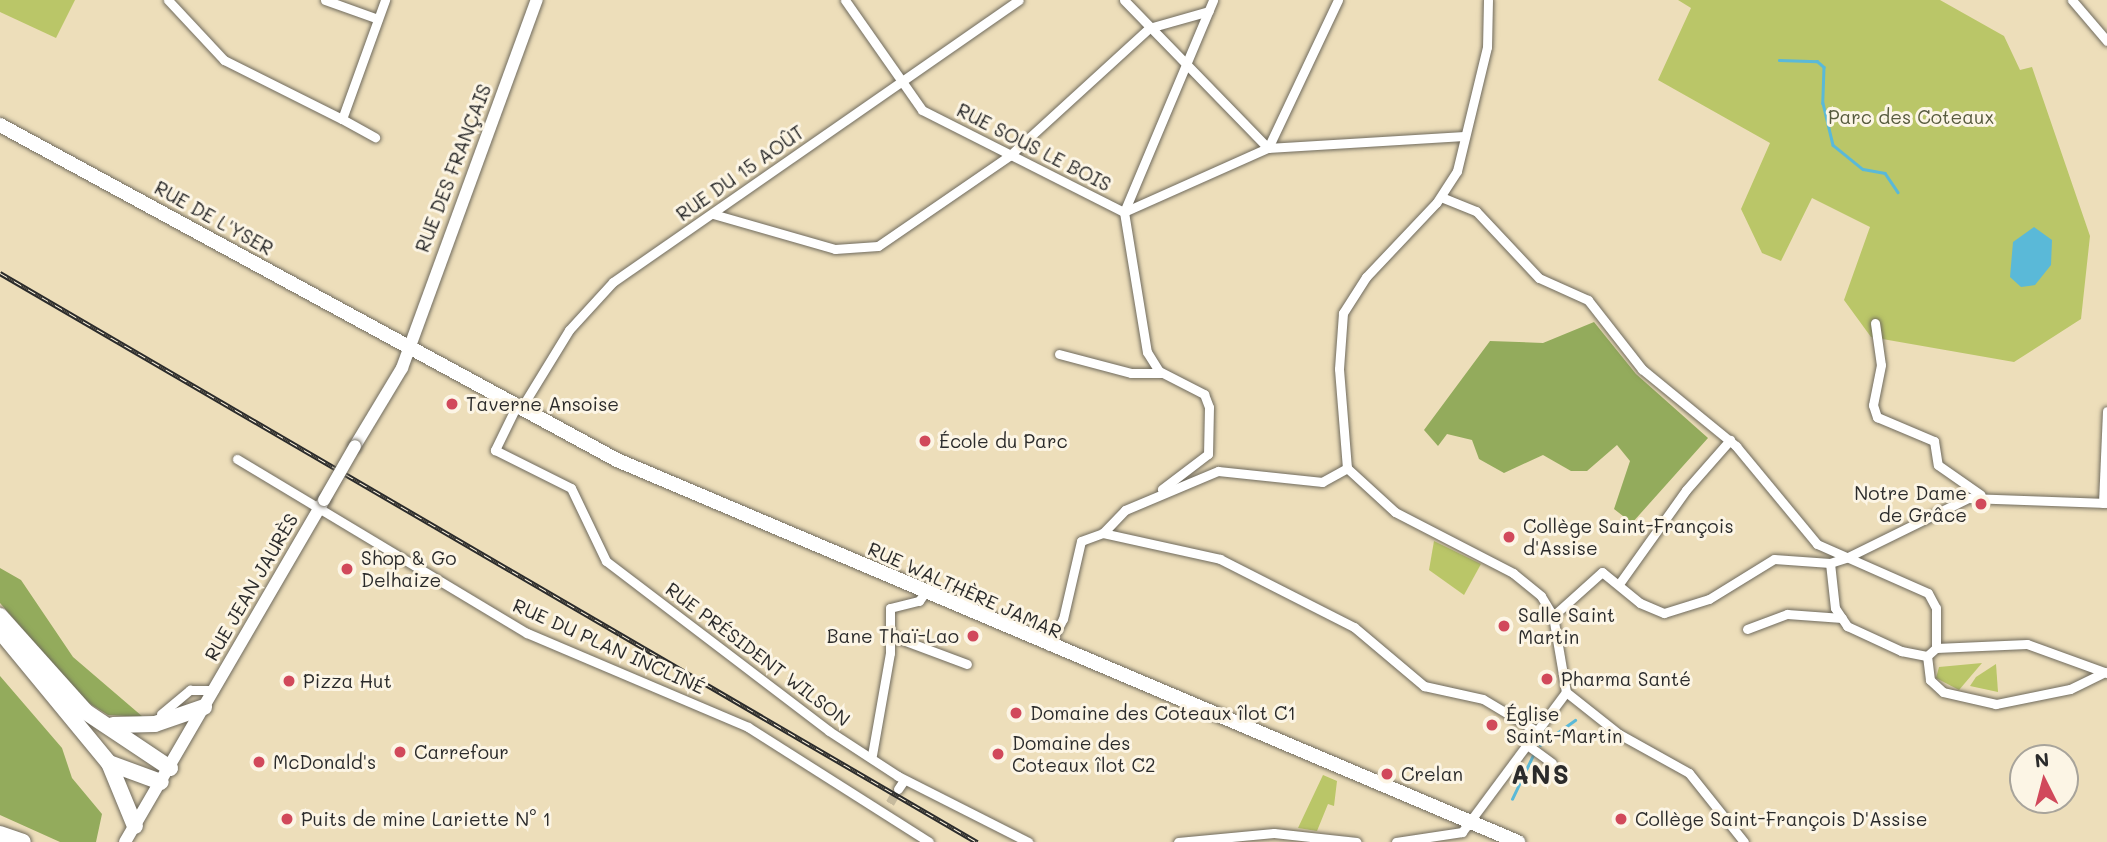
<!DOCTYPE html>
<html>
<head>
<meta charset="utf-8">
<style>
  body { margin:0 }
  #map { position:relative; width:2107px; height:842px; overflow:hidden; background:#eddeba; font-family:Mali,sans-serif }
  div>[style] { position:absolute }
  .green>* { inset:0; background:#bac668 }
  .forest>* { inset:0; background:#93ab5c }
  .water>* { inset:0; background:#5ab9d8 }
  .stream>* { height:2.5px; margin:-1.25px; padding:0 1.25px; transform-origin:1.25px; border-radius:1.25px; background:#5ab9d8 }
  .street-tunnel>* { height:9px; margin-top:-4.5px; transform-origin:0; background:repeating-linear-gradient(90deg,#c6ba9d 0 9px,transparent 0 13.5px) }
  .roads { filter:drop-shadow(0 0 2px #6f6a5d) drop-shadow(0 0 2px #6f6a5d) }
  .street>* { height:9px; margin:-4.5px; padding:0 4.5px; transform-origin:4.5px; border-radius:4.5px; background:#fff }
  .secondary>* { height:12px; margin:-6px; padding:0 6px; transform-origin:6px; border-radius:6px; background:#fff }
  .primary>* { height:14px; margin:-7px; padding:0 7px; transform-origin:7px; border-radius:7px; background:#fff }
  .highway>* { height:16px; margin:-8px; padding:0 8px; transform-origin:8px; border-radius:8px; background:#fff }
  .rail>* { height:5px; margin-top:-2.5px; transform-origin:0; background:repeating-linear-gradient(90deg,#fcf5e5 0 8px,#2b2b2b 0 16px); box-sizing:border-box; border-block:2px solid #2b2b2b }
  .bridges { filter:drop-shadow(0 0 2px #6f6a5d) drop-shadow(0 0 2px #6f6a5d) }
  .secondary-bridge>* { height:12px; margin:-6px; padding:0 6px; transform-origin:6px; border-radius:6px; background:#fff }
  .dots>* { width:19px; height:19px; translate:-50% -50%; box-sizing:border-box; border:4px solid #fcf5e5; border-radius:50% }
  span { translate:-50% -50%; white-space:nowrap; text-align:center; line-height:1.15; -webkit-text-stroke:6px #fcf5e5; paint-order:stroke }
  .park-label { font-size:19px; color:#565a3d }
  .street-label { font-size:19px; color:#2b2b2b }
  .poi-label { font-size:19px; color:#2b2b2b }
  .left { translate:0 -50%; text-align:left }
  .right { translate:-100% -50%; text-align:right }
  .district-label { font-size:26px; color:#2b2b2b; font-weight:700; letter-spacing:2px }
  .north { position:absolute; left:2009px; top:744px; width:70px; height:70px; box-sizing:border-box; background:#fcf5e5; border:2px solid #a8a49b; border-radius:50%; rotate:354deg; font-size:19px; font-weight:700; line-height:28px; text-align:center; color:#2b2b2b }
  .north::after { content:''; display:block; margin:auto; width:24px; height:32px; background:#d1495b; clip-path:polygon(50% 0,100% 100%,50% 72%,0 100%) }
</style>
</head>
<body>
<div id="map">
  <div class="green">
    <div style="clip-path:polygon(0 0,75px 0,56px 38px,0 12px)"></div>
    <div style="clip-path:polygon(1678px 0,1940px 0,2004px 36px,2020px 70px,2032px 67px,2090px 236px,2081px 319px,2014px 362px,1871px 337px,1844px 300px,1870px 227px,1812px 198px,1781px 261px,1762px 253px,1741px 209px,1770px 143px,1658px 80px,1691px 8px)"></div>
    <div style="clip-path:polygon(1434px 541px,1481px 564px,1464px 595px,1429px 570px)"></div>
    <div style="clip-path:polygon(1982px 663px,1959px 690px,1936px 678px,1939px 667px)"></div>
    <div style="clip-path:polygon(1996px 664px,1998px 692px,1970px 686px,1976px 677px)"></div>
    <div style="clip-path:polygon(1323px 775px,1337px 781px,1334px 806px,1328px 804px,1317px 831px,1298px 828px)"></div>
  </div>
  <div class="forest">
    <div style="clip-path:polygon(1594px 322px,1636px 374px,1708px 438px,1632px 523px,1614px 509px,1630px 461px,1617px 445px,1587px 471px,1571px 471px,1543px 455px,1504px 473px,1479px 459px,1472px 440px,1447px 434px,1438px 446px,1424px 430px,1490px 341px,1543px 343px)"></div>
    <div style="clip-path:polygon(0 568px,21px 580px,73px 657px,143px 717px,108px 715px,84px 700px,0 603px)"></div>
    <div style="clip-path:polygon(0 676px,62px 748px,72px 778px,102px 814px,96px 842px,60px 842px,0 815px)"></div>
  </div>
  <div class="water">
    <div style="clip-path:polygon(2034px 227px,2052px 240px,2051px 265px,2035px 285px,2021px 287px,2010px 277px,2013px 242px)"></div>
  </div>
  <div class="stream">
    <div style="left:1779px;top:60px;width:38px;rotate:2deg"></div>
    <div style="left:1817px;top:61px;width:9px;rotate:41deg"></div>
    <div style="left:1824px;top:67px;width:36px;rotate:92deg"></div>
    <div style="left:1823px;top:103px;width:43px;rotate:76.6deg"></div>
    <div style="left:1833px;top:145px;width:38px;rotate:39deg"></div>
    <div style="left:1863px;top:169px;width:22px;rotate:10deg"></div>
    <div style="left:1885px;top:173px;width:23px;rotate:56deg"></div>
    <div style="left:1540px;top:745px;width:43px;rotate:-35.5deg"></div>
    <div style="left:1512px;top:799px;width:51px;rotate:-64.4deg"></div>
  </div>
  <div class="street-tunnel">
    <div style="left:890px;top:803px;width:16px;rotate:-60deg"></div>
  </div>
  <div class="roads">
    <div class="street">
      <div style="left:168px;top:0;width:82px;rotate:47deg"></div>
      <div style="left:224px;top:60px;width:132px;rotate:26.6deg"></div>
      <div style="left:342px;top:119px;width:127px;rotate:-70.1deg"></div>
      <div style="left:325px;top:0;width:56px;rotate:19.7deg"></div>
      <div style="left:845px;top:0;width:134px;rotate:55deg"></div>
      <div style="left:922px;top:110px;width:226px;rotate:26.8deg"></div>
      <div style="left:1124px;top:0;width:206px;rotate:45.8deg"></div>
      <div style="left:1488px;top:0;width:47px;rotate:91.2deg"></div>
      <div style="left:1487px;top:47px;width:128px;rotate:103.6deg"></div>
      <div style="left:1457px;top:171px;width:38px;rotate:123deg"></div>
      <div style="left:1436px;top:203px;width:102px;rotate:133.4deg"></div>
      <div style="left:1366px;top:277px;width:43px;rotate:122.6deg"></div>
      <div style="left:1343px;top:313px;width:56px;rotate:94.1deg"></div>
      <div style="left:1339px;top:369px;width:99px;rotate:85.4deg"></div>
      <div style="left:1347px;top:468px;width:65px;rotate:42.5deg"></div>
      <div style="left:1395px;top:512px;width:133px;rotate:27.3deg"></div>
      <div style="left:1513px;top:573px;width:36px;rotate:39deg"></div>
      <div style="left:1541px;top:596px;width:23px;rotate:59deg"></div>
      <div style="left:1553px;top:616px;width:77px;rotate:80.3deg"></div>
      <div style="left:1566px;top:692px;width:68px;rotate:38.4deg"></div>
      <div style="left:1619px;top:734px;width:80px;rotate:29.1deg"></div>
      <div style="left:1689px;top:773px;width:88px;rotate:51.4deg"></div>
      <div style="left:2072px;top:0;width:54px;rotate:49.5deg"></div>
      <div style="left:342px;top:119px;width:38px;rotate:29deg"></div>
      <div style="left:1268px;top:148px;width:164px;rotate:-64.7deg"></div>
      <div style="left:1441px;top:197px;width:38px;rotate:22deg"></div>
      <div style="left:1476px;top:211px;width:92px;rotate:46.8deg"></div>
      <div style="left:1539px;top:278px;width:54px;rotate:24.2deg"></div>
      <div style="left:1588px;top:300px;width:88px;rotate:52deg"></div>
      <div style="left:1642px;top:369px;width:122px;rotate:39.3deg"></div>
      <div style="left:1736px;top:446px;width:127px;rotate:50.4deg"></div>
      <div style="left:1817px;top:544px;width:121px;rotate:23.8deg"></div>
      <div style="left:1928px;top:593px;width:17px;rotate:62deg"></div>
      <div style="left:1936px;top:608px;width:40px;rotate:90deg"></div>
      <div style="left:1124px;top:212px;width:158px;rotate:-24deg"></div>
      <div style="left:1268px;top:148px;width:196px;rotate:-3.5deg"></div>
      <div style="left:1124px;top:212px;width:142px;rotate:80.7deg"></div>
      <div style="left:1147px;top:352px;width:22px;rotate:58deg"></div>
      <div style="left:1159px;top:371px;width:51px;rotate:27.1deg"></div>
      <div style="left:1204px;top:394px;width:14px;rotate:69deg"></div>
      <div style="left:1209px;top:407px;width:47px;rotate:91.2deg"></div>
      <div style="left:1208px;top:454px;width:58px;rotate:142.7deg"></div>
      <div style="left:1124px;top:212px;width:230px;rotate:-67.2deg"></div>
      <div style="left:713px;top:214px;width:127px;rotate:16deg"></div>
      <div style="left:835px;top:249px;width:43px;rotate:-4deg"></div>
      <div style="left:878px;top:246px;width:159px;rotate:-34.5deg"></div>
      <div style="left:1009px;top:156px;width:190px;rotate:-42.4deg"></div>
      <div style="left:1149px;top:28px;width:62px;rotate:-15.8deg"></div>
      <div style="left:1875px;top:323px;width:42px;rotate:81.9deg"></div>
      <div style="left:1881px;top:365px;width:41px;rotate:101.3deg"></div>
      <div style="left:1873px;top:405px;width:13px;rotate:72deg"></div>
      <div style="left:1877px;top:417px;width:62px;rotate:22.8deg"></div>
      <div style="left:1934px;top:441px;width:24px;rotate:81deg"></div>
      <div style="left:1938px;top:465px;width:52px;rotate:34.9deg"></div>
      <div style="left:1059px;top:354px;width:74px;rotate:14.8deg"></div>
      <div style="left:1131px;top:373px;width:30px"></div>
      <div style="left:515px;top:409px;width:46px;rotate:116deg"></div>
      <div style="left:495px;top:450px;width:85px;rotate:26.6deg"></div>
      <div style="left:571px;top:488px;width:81px;rotate:64.4deg"></div>
      <div style="left:606px;top:561px;width:280px;rotate:37.3deg"></div>
      <div style="left:829px;top:731px;width:82px;rotate:33.1deg"></div>
      <div style="left:898px;top:776px;width:146px;rotate:26.9deg"></div>
      <div style="left:520px;top:410px;width:94px;rotate:-58.5deg"></div>
      <div style="left:569px;top:330px;width:65px;rotate:-47.5deg"></div>
      <div style="left:613px;top:282px;width:494px;rotate:-34.8deg"></div>
      <div style="left:237px;top:459px;width:338px;rotate:31deg"></div>
      <div style="left:527px;top:633px;width:240px;rotate:23deg"></div>
      <div style="left:748px;top:727px;width:214px;rotate:32.4deg"></div>
      <div style="left:2103px;top:503px;width:92px;rotate:-87.5deg"></div>
      <div style="left:1103px;top:533px;width:120px;rotate:12.5deg"></div>
      <div style="left:1220px;top:559px;width:150px;rotate:26.9deg"></div>
      <div style="left:1354px;top:627px;width:92px;rotate:40.1deg"></div>
      <div style="left:1424px;top:686px;width:60px;rotate:12.4deg"></div>
      <div style="left:1483px;top:699px;width:64px;rotate:31deg"></div>
      <div style="left:1830px;top:563px;width:45px;rotate:83.7deg"></div>
      <div style="left:1835px;top:608px;width:22px;rotate:56deg"></div>
      <div style="left:1847px;top:626px;width:60px;rotate:24.8deg"></div>
      <div style="left:1901px;top:651px;width:26px;rotate:11deg"></div>
      <div style="left:1619px;top:584px;width:115px;rotate:-54.5deg"></div>
      <div style="left:1686px;top:490px;width:67px;rotate:-48.7deg"></div>
      <div style="left:1553px;top:616px;width:66px;rotate:-41.9deg"></div>
      <div style="left:1602px;top:572px;width:49px;rotate:39.2deg"></div>
      <div style="left:1640px;top:603px;width:26px;rotate:23deg"></div>
      <div style="left:1664px;top:613px;width:47px;rotate:-17.3deg"></div>
      <div style="left:1709px;top:599px;width:76px;rotate:-31.6deg"></div>
      <div style="left:1774px;top:559px;width:56px;rotate:4.1deg"></div>
      <div style="left:1830px;top:563px;width:19px;rotate:-18deg"></div>
      <div style="left:1848px;top:557px;width:134px;rotate:-26.2deg"></div>
      <div style="left:1968px;top:498px;width:139px;rotate:2.1deg"></div>
      <div style="left:1747px;top:629px;width:43px;rotate:-20.6deg"></div>
      <div style="left:1787px;top:614px;width:55px;rotate:4.2deg"></div>
      <div style="left:892px;top:636px;width:80px;rotate:20.5deg"></div>
      <div style="left:1049px;top:646px;width:30px;rotate:-63deg"></div>
      <div style="left:1063px;top:619px;width:80px;rotate:-77deg"></div>
      <div style="left:1081px;top:541px;width:23px;rotate:-20deg"></div>
      <div style="left:1103px;top:533px;width:32px;rotate:-46deg"></div>
      <div style="left:1125px;top:510px;width:101px;rotate:-22.8deg"></div>
      <div style="left:1218px;top:471px;width:105px;rotate:6deg"></div>
      <div style="left:1322px;top:482px;width:29px;rotate:-29deg"></div>
      <div style="left:2105px;top:672px;width:39px;rotate:154deg"></div>
      <div style="left:2070px;top:689px;width:76px;rotate:168.5deg"></div>
      <div style="left:1996px;top:704px;width:54px;rotate:-167.2deg"></div>
      <div style="left:1943px;top:692px;width:18px;rotate:-137deg"></div>
      <div style="left:1930px;top:680px;width:24px;rotate:-97deg"></div>
      <div style="left:1927px;top:656px;width:12px;rotate:-42deg"></div>
      <div style="left:1936px;top:648px;width:91px;rotate:-2.5deg"></div>
      <div style="left:2027px;top:644px;width:85px;rotate:19.9deg"></div>
      <div style="left:161px;top:714px;width:38px;rotate:-40deg"></div>
      <div style="left:190px;top:690px;width:24px"></div>
      <div style="left:1526px;top:744px;width:32px;rotate:36deg"></div>
      <div style="left:872px;top:755px;width:104px;rotate:-80deg"></div>
      <div style="left:890px;top:653px;width:45px;rotate:-90deg"></div>
      <div style="left:890px;top:608px;width:30px;rotate:-14deg"></div>
      <div style="left:919px;top:601px;width:11px;rotate:-56deg"></div>
      <div style="left:898px;top:789px;width:11px;rotate:-56deg"></div>
      <div style="left:1178px;top:842px;width:96px;rotate:-5.4deg"></div>
      <div style="left:1274px;top:833px;width:83px;rotate:6.2deg"></div>
      <div style="left:1396px;top:842px;width:67px;rotate:-8.6deg"></div>
      <div style="left:1462px;top:832px;width:174px;rotate:-53.4deg"></div>
    </div>
    <div class="secondary">
      <div style="left:355px;top:446px;width:91px;rotate:-58.9deg"></div>
      <div style="left:402px;top:368px;width:392px;rotate:-69.9deg"></div>
      <div style="left:125px;top:842px;width:396px;rotate:-59.8deg"></div>
    </div>
    <div class="primary">
      <div style="left:0;top:125px;width:702px;rotate:28.5deg"></div>
      <div style="left:617px;top:460px;width:979px;rotate:22.98deg"></div>
    </div>
    <div class="highway">
      <div style="left:0;top:616px;width:129px;rotate:48.1deg"></div>
      <div style="left:86px;top:712px;width:101px;rotate:33.7deg"></div>
      <div style="left:0;top:631px;width:171px;rotate:50.5deg"></div>
      <div style="left:109px;top:763px;width:68px;rotate:67.6deg"></div>
      <div style="left:113px;top:725px;width:42px;rotate:-1.4deg"></div>
      <div style="left:155px;top:724px;width:52px;rotate:-19.1deg"></div>
      <div style="left:109px;top:763px;width:55px;rotate:20.1deg"></div>
      <div style="left:0;top:834px;width:24px;rotate:19deg"></div>
    </div>
  </div>
  <div class="rail">
    <div style="left:0;top:273px;width:1131px;rotate:30.22deg"></div>
  </div>
  <div class="bridges">
    <div class="secondary-bridge">
      <div style="left:324px;top:500px;width:62px;rotate:-60.1deg"></div>
    </div>
  </div>
  <div class="dots">
    <div style="left:452px;top:404px;background:#d1495b"></div>
    <div style="left:925px;top:441px;background:#d1495b"></div>
    <div style="left:1981px;top:504px;background:#d1495b"></div>
    <div style="left:1509px;top:537px;background:#d1495b"></div>
    <div style="left:347px;top:569px;background:#d1495b"></div>
    <div style="left:1504px;top:626px;background:#d1495b"></div>
    <div style="left:973px;top:636px;background:#d1495b"></div>
    <div style="left:1547px;top:679px;background:#d1495b"></div>
    <div style="left:289px;top:681px;background:#d1495b"></div>
    <div style="left:1016px;top:713px;background:#d1495b"></div>
    <div style="left:1492px;top:725px;background:#d1495b"></div>
    <div style="left:400px;top:752px;background:#d1495b"></div>
    <div style="left:998px;top:754px;background:#d1495b"></div>
    <div style="left:259px;top:762px;background:#d1495b"></div>
    <div style="left:1387px;top:774px;background:#d1495b"></div>
    <div style="left:287px;top:819px;background:#d1495b"></div>
    <div style="left:1621px;top:819px;background:#d1495b"></div>
  </div>
  <div class="park-label">
    <span style="left:1911px;top:117px">Parc des Coteaux</span>
  </div>
  <div class="street-label">
    <span style="left:1034px;top:147px;rotate:27deg">RUE SOUS LE BOIS</span>
    <span style="left:453px;top:168px;rotate:-69deg">RUE DES FRANÇAIS</span>
    <span style="left:740px;top:173px;rotate:-35deg">RUE DU 15 AOÛT</span>
    <span style="left:214px;top:218px;rotate:29deg">RUE DE L'YSER</span>
    <span style="left:251px;top:587px;rotate:-60deg">RUE JEAN JAURÈS</span>
    <span style="left:965px;top:590px;rotate:24deg">RUE WALTHÈRE JAMAR</span>
    <span style="left:609px;top:646px;rotate:24deg">RUE DU PLAN INCLINÉ</span>
    <span style="left:758px;top:654px;rotate:37deg">RUE PRÉSIDENT WILSON</span>
  </div>
  <div class="poi-label">
    <span class="left" style="left:466px;top:404px">Taverne Ansoise</span>
    <span class="left" style="left:939px;top:441px">École du Parc</span>
    <span class="right" style="left:1967px;top:504px">Notre Dame<br>de Grâce</span>
    <span class="left" style="left:1523px;top:537px">Collège Saint-François<br>d'Assise</span>
    <span class="left" style="left:361px;top:569px">Shop &amp; Go<br>Delhaize</span>
    <span class="left" style="left:1518px;top:626px">Salle Saint<br>Martin</span>
    <span class="right" style="left:959px;top:636px">Bane Thaï-Lao</span>
    <span class="left" style="left:1561px;top:679px">Pharma Santé</span>
    <span class="left" style="left:303px;top:681px">Pizza Hut</span>
    <span class="left" style="left:1030px;top:713px">Domaine des Coteaux îlot C1</span>
    <span class="left" style="left:1506px;top:725px">Église<br>Saint-Martin</span>
    <span class="left" style="left:1012px;top:754px">Domaine des<br>Coteaux îlot C2</span>
    <span class="left" style="left:414px;top:752px">Carrefour</span>
    <span class="left" style="left:273px;top:762px">McDonald's</span>
    <span class="left" style="left:1401px;top:774px">Crelan</span>
    <span class="left" style="left:301px;top:819px">Puits de mine Lariette N° 1</span>
    <span class="left" style="left:1635px;top:819px">Collège Saint-François D'Assise</span>
  </div>
  <div class="district-label">
    <span style="left:1541px;top:775px">ANS</span>
  </div>
  <div class="north">N</div>
</div>
</body>
</html>
